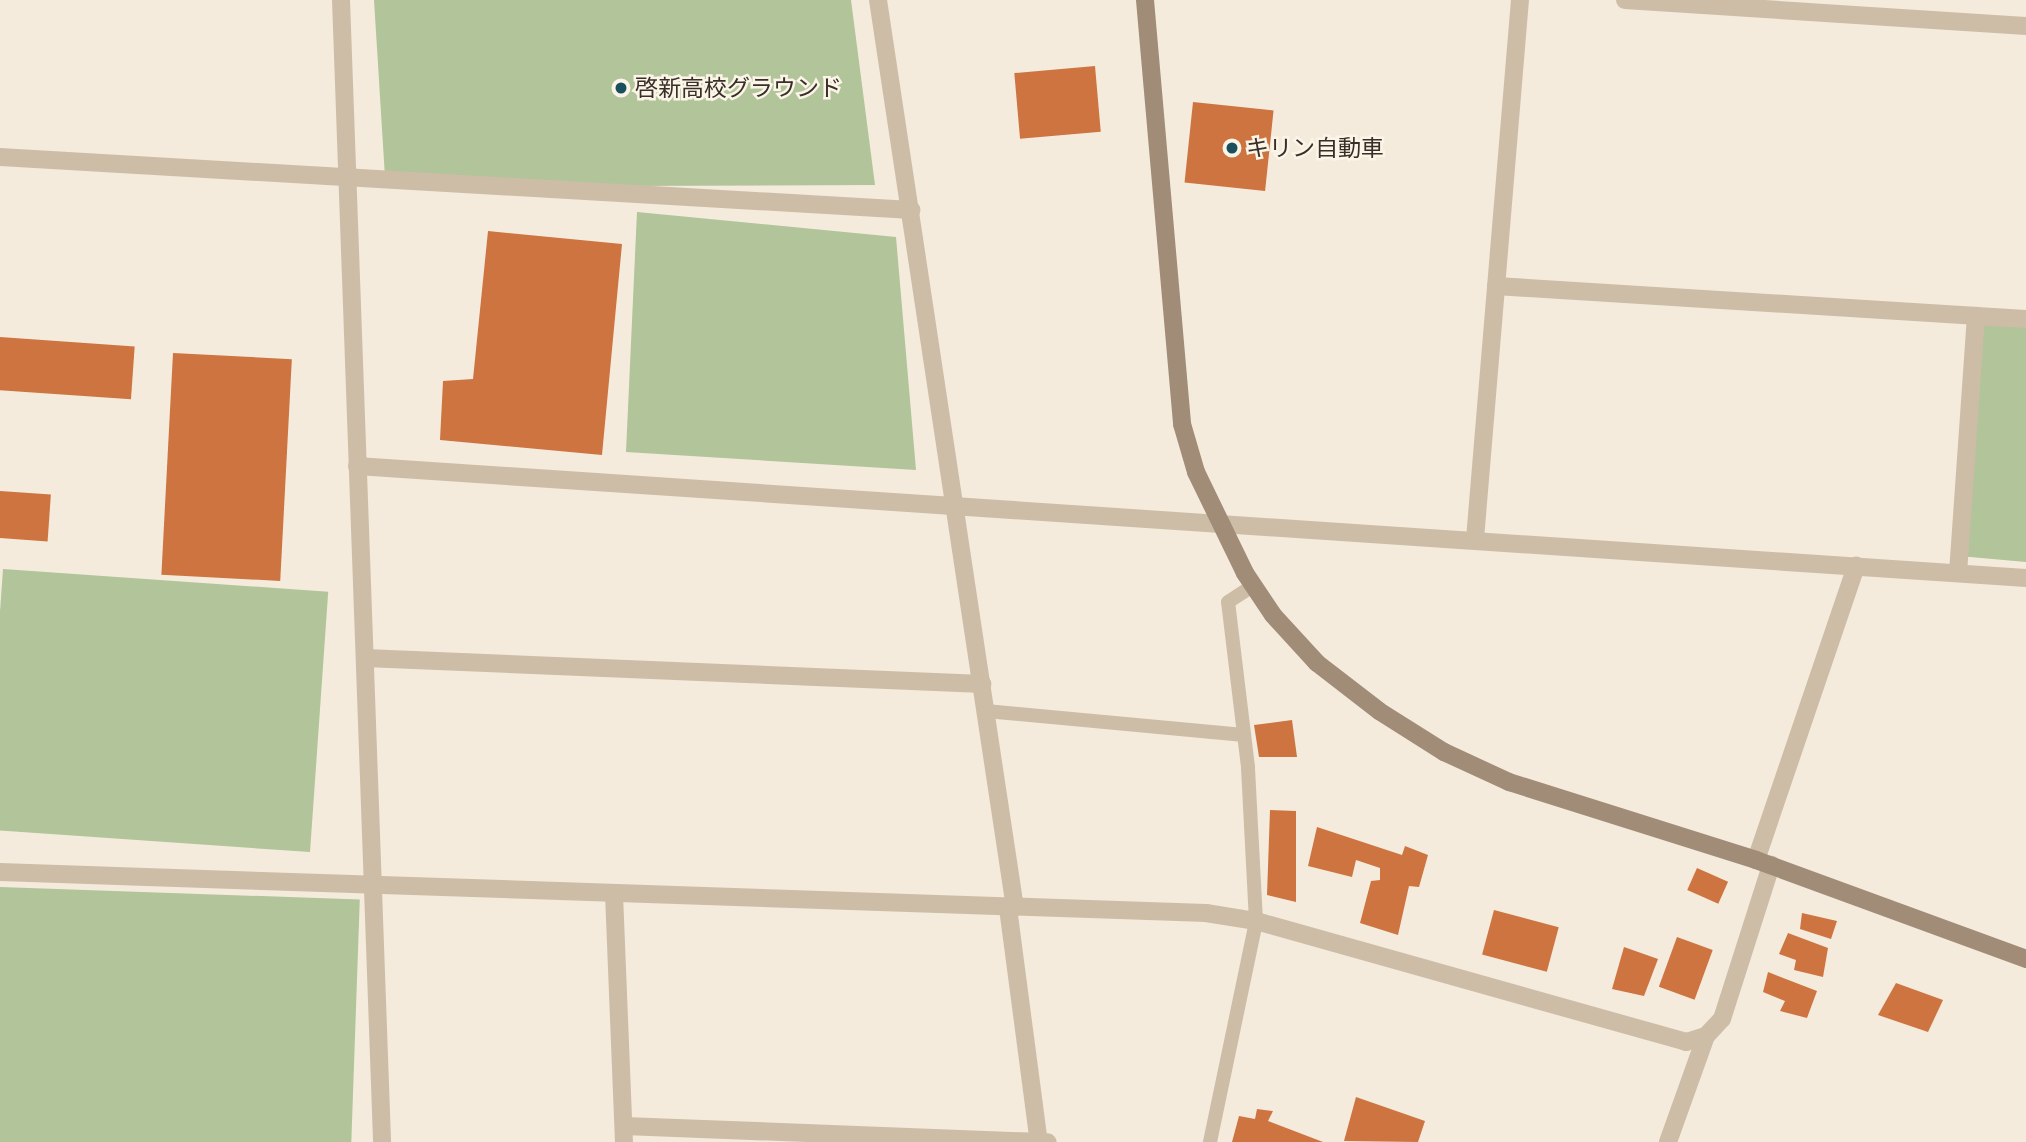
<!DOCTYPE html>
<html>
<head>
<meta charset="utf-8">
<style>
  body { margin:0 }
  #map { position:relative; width:2026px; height:1142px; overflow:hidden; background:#f4ebdc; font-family:"Fira Sans","Noto Sans JP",sans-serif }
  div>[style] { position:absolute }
  .green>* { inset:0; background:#b1c49a; transform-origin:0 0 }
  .building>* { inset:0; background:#ce7440; transform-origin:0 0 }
  .lane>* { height:14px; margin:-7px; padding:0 7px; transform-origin:7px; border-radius:7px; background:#cdbda7 }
  .street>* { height:18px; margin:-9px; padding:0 9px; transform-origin:9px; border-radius:9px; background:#cdbda7 }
  .secondary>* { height:18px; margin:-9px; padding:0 9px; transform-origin:9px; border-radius:9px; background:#a18c78 }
  .dots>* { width:19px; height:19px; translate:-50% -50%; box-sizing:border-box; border:4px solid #fbf5e8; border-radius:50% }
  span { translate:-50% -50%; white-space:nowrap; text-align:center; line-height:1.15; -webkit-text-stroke:5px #fbf5e8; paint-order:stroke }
  .poi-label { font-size:23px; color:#392f28 }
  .left { translate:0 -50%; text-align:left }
</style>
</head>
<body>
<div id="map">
  <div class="green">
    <div style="clip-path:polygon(374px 0,851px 0,875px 185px,621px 186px,385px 177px)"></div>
    <div style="clip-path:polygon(637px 212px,896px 237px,916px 470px,626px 452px)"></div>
    <div style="clip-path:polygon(1976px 316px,2026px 321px,2026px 562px,1959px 556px)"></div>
    <div style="left:3px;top:569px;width:326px;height:261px;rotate:4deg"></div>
    <div style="left:0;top:887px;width:360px;height:255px;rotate:2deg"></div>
  </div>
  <div class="building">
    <div style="left:1095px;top:66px;width:66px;height:81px;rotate:85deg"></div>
    <div style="left:1193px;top:102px;width:81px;height:81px;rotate:6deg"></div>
    <div style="clip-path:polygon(488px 231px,622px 244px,602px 455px,440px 440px,443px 381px,473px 379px)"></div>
    <div style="left:0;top:337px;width:135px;height:53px;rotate:4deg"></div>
    <div style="left:173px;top:353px;width:119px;height:222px;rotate:3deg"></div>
    <div style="left:0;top:491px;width:51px;height:47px;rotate:4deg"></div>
    <div style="clip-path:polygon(1292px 720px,1297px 757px,1259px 757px,1254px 725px)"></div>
    <div style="clip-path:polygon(1270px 810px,1296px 811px,1296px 902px,1267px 895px)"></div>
    <div style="clip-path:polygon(1317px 827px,1402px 855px,1405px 846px,1428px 855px,1419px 887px,1409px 886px,1398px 935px,1360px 923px,1371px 881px,1380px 880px,1380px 868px,1356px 860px,1352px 877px,1308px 866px)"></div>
    <div style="left:1697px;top:868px;width:34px;height:24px;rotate:24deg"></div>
    <div style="left:1494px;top:910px;width:67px;height:46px;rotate:15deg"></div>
    <div style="clip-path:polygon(1802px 913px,1837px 921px,1831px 939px,1800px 929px)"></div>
    <div style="clip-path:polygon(1788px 933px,1828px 948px,1823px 977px,1794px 970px,1796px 960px,1779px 954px)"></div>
    <div style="left:1677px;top:937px;width:38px;height:53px;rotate:20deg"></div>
    <div style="clip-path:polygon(1624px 947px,1658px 959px,1644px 996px,1612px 989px)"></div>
    <div style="clip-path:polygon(1768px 972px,1817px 991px,1807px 1018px,1780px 1011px,1785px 1001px,1763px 992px)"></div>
    <div style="clip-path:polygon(1896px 983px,1943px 1000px,1928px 1032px,1878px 1015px)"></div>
    <div style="clip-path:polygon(1356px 1097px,1425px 1121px,1418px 1142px,1344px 1141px)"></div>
    <div style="clip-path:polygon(1257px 1109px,1273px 1111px,1268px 1121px,1323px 1142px,1232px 1142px,1239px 1116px,1255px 1119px)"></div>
  </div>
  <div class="lane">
    <div style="left:986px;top:711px;width:259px;rotate:5.3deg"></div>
    <div style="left:1210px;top:1142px;width:226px;rotate:-78.2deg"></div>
    <div style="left:1256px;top:921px;width:154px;rotate:-93deg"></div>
    <div style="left:1248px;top:767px;width:166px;rotate:-96.9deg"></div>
    <div style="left:1228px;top:602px;width:30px;rotate:-33deg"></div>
  </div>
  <div class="street">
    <div style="left:341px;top:0;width:1143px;rotate:87.94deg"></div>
    <div style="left:878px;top:0;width:918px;rotate:81.42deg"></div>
    <div style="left:1625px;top:0;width:402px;rotate:3.7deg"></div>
    <div style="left:0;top:157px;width:913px;rotate:3.33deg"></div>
    <div style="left:1496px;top:286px;width:531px;rotate:3.56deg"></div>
    <div style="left:357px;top:466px;width:1673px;rotate:3.84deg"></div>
    <div style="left:1475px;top:539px;width:541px;rotate:-85.23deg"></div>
    <div style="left:1958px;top:573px;width:258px;rotate:-86deg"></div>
    <div style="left:365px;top:658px;width:618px;rotate:2.41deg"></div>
    <div style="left:1756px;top:860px;width:311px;rotate:-71.2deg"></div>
    <div style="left:0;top:872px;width:1207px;rotate:1.95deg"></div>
    <div style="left:1206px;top:913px;width:51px;rotate:9.1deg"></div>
    <div style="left:1256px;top:921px;width:447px;rotate:15.7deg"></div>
    <div style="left:1686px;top:1042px;width:21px;rotate:-17deg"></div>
    <div style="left:1706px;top:1036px;width:23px;rotate:-47deg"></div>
    <div style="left:1722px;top:1019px;width:162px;rotate:-72.3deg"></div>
    <div style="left:614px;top:894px;width:248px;rotate:87.7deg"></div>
    <div style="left:1008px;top:908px;width:236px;rotate:82.5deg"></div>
    <div style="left:624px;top:1126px;width:424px;rotate:2.2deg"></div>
    <div style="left:1668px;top:1142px;width:113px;rotate:-70.3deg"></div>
  </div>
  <div class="secondary">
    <div style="left:1145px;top:0;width:426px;rotate:85deg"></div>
    <div style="left:1182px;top:424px;width:50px;rotate:73.7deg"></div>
    <div style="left:1196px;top:472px;width:112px;rotate:64.1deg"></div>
    <div style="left:1245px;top:573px;width:50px;rotate:56.3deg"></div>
    <div style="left:1273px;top:615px;width:65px;rotate:47.5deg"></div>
    <div style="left:1317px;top:663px;width:78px;rotate:37.7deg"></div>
    <div style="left:1379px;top:711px;width:77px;rotate:32.2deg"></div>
    <div style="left:1444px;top:752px;width:72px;rotate:24.8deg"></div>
    <div style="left:1509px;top:782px;width:259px;rotate:17.5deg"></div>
    <div style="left:1756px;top:860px;width:288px;rotate:20.1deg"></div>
  </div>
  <div class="dots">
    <div style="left:621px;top:88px;background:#1a505d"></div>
    <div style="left:1232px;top:148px;background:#1a505d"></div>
  </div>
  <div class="poi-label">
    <span class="left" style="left:635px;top:88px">啓新高校グラウンド</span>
    <span class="left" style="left:1246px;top:148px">キリン自動車</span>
  </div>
</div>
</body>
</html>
